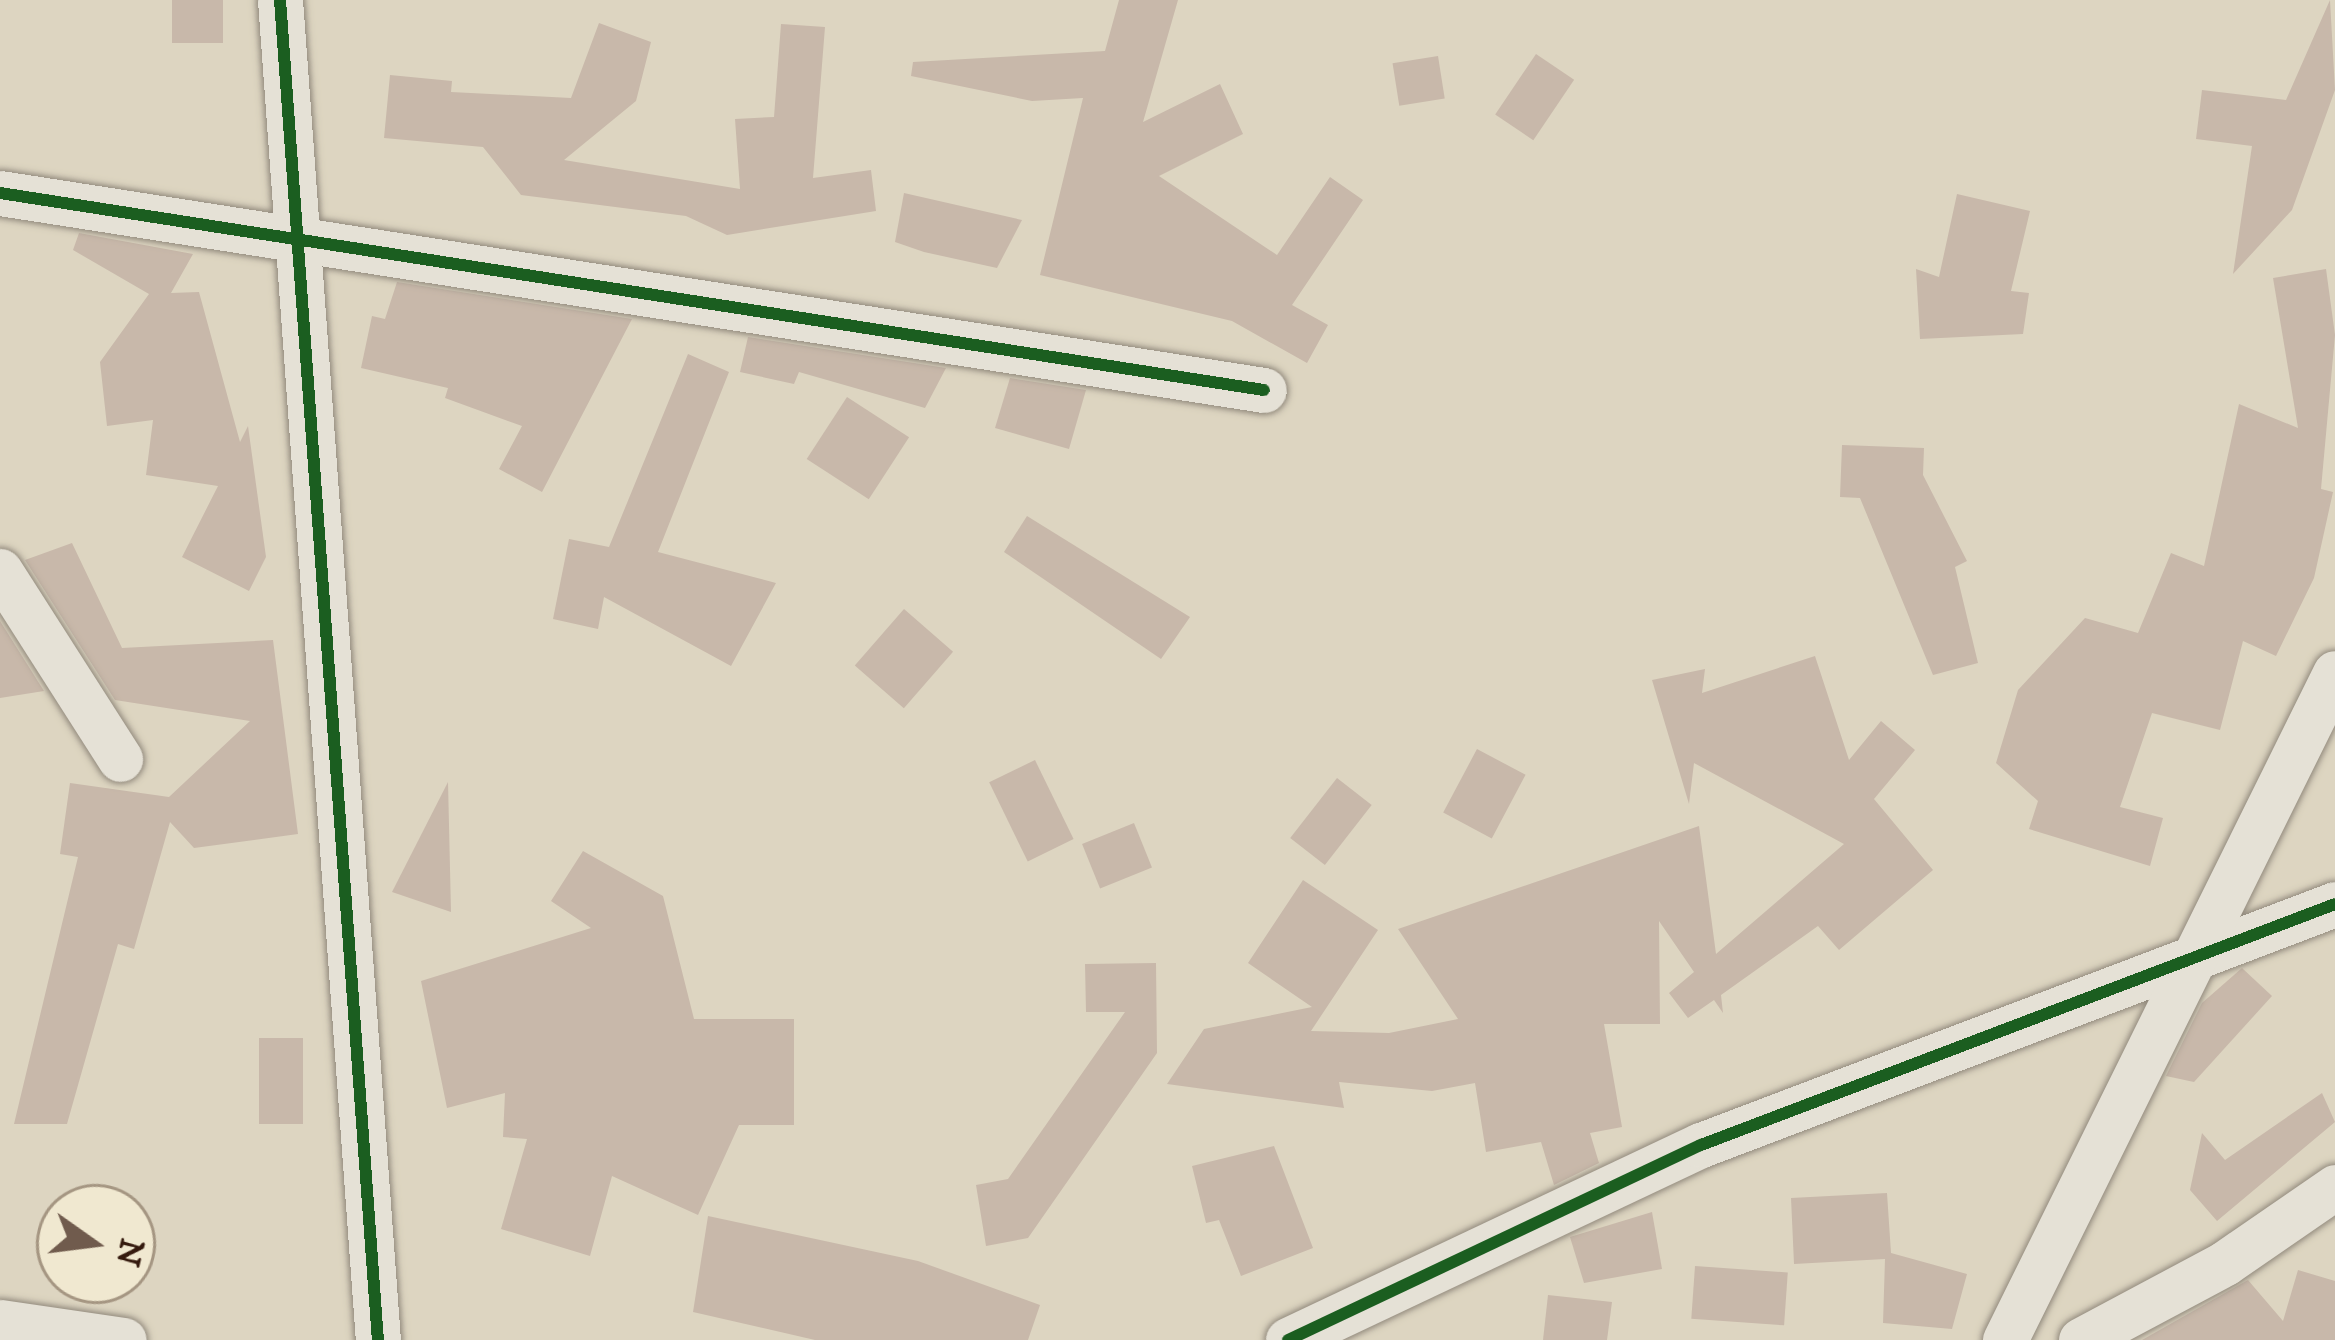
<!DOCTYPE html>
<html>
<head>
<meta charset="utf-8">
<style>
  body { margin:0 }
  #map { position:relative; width:2335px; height:1340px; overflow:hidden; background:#ddd5c1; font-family:"IM FELL DW Pica",serif }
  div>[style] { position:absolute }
  .building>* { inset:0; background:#c8b8aa; transform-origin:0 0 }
  .roads { filter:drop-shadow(0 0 3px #928a7d) drop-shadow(0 0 3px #928a7d) }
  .minor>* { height:45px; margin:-22.5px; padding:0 22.5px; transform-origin:22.5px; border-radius:22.5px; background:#e5e1d6 }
  .cycleway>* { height:12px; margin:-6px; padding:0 6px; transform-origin:6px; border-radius:6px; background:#1b5e20 }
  span { translate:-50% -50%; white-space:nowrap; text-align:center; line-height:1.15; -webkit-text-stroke:9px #f0e8d0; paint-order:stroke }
  .north { position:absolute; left:36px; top:1184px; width:120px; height:120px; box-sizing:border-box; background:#f0e8d0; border:3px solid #a59682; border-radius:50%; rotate:104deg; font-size:33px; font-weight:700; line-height:48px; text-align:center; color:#351a0e }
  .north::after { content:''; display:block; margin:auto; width:42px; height:54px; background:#705b4d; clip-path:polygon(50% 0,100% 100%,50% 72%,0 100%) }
</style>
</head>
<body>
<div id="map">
  <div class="building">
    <div style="left:172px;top:0;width:51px;height:43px"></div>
    <div style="clip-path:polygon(1119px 0,1178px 0,1143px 122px,1220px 84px,1243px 134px,1159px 176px,1277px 255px,1330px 177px,1363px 200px,1292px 305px,1328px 325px,1307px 363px,1232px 321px,1040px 275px,1083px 98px,1032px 101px,911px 76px,913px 62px,1105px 51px)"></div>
    <div style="clip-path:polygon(2330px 0,2335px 90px,2292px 210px,2233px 274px,2252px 146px,2196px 139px,2202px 90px,2286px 100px)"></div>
    <div style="clip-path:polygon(599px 23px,651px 42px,636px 101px,564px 160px,740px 189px,735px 119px,774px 117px,781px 24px,825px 27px,813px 178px,871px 170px,876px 211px,727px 235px,686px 216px,521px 195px,483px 147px,384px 138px,390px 75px,452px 81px,451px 92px,571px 98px)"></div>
    <div style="left:1536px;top:54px;width:46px;height:73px;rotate:34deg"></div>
    <div style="left:1438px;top:56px;width:43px;height:46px;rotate:81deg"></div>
    <div style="clip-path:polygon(904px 193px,1022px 220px,997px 268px,924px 252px,895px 242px)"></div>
    <div style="clip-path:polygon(1957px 194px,2030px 211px,2011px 291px,2029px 293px,2023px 334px,1920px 339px,1916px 269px,1939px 277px)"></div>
    <div style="clip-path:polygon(79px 233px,193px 254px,171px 293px,199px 292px,240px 442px,248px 426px,266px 557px,249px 591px,182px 557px,218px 486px,146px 475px,153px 420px,107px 426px,100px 362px,149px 294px,73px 250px)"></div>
    <div style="clip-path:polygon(2326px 269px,2335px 335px,2321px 489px,2333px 492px,2314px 578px,2276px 656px,2243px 641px,2220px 730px,2152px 713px,2120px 807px,2163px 818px,2150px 866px,2029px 829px,2038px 801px,1996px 763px,2018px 690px,2085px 618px,2138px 633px,2171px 553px,2204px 566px,2239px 404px,2298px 428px,2273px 278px)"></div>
    <div style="clip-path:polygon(397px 282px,632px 319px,542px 492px,499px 469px,522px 426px,445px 398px,448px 388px,361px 368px,372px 316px,385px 319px)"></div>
    <div style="clip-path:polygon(748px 337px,946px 368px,925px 408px,799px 372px,794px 384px,740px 372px)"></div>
    <div style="clip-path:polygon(688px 354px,729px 372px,658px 552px,776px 583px,731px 666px,604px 597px,598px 629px,553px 619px,569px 539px,609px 547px)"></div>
    <div style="clip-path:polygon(1010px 378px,1086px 390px,1069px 449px,995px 428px)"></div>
    <div style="left:847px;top:397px;width:74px;height:74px;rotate:33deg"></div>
    <div style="clip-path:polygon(1842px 445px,1924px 448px,1923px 475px,1967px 561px,1955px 567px,1978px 663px,1933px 675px,1860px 498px,1840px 497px)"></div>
    <div style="clip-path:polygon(1027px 516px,1190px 617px,1161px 659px,1004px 552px)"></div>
    <div style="clip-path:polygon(72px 543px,122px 648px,273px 640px,298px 834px,194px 848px,170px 822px,134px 949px,118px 944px,67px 1124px,14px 1124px,78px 857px,60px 854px,70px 783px,169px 797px,250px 721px,115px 700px,25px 560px)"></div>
    <div style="left:904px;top:609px;width:65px;height:75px;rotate:41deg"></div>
    <div style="clip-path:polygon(0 621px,44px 691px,0 698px)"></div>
    <div style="clip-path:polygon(1815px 656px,1849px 760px,1881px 721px,1915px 750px,1874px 799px,1933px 870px,1839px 950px,1818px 926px,1721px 995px,1723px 1013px,1714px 1000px,1688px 1018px,1669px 993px,1694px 972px,1659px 921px,1660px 1024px,1604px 1024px,1622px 1127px,1590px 1133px,1599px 1163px,1554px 1185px,1541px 1142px,1486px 1152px,1475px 1083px,1432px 1091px,1339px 1082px,1344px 1108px,1167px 1084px,1204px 1029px,1312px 1007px,1248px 963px,1303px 880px,1378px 930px,1311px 1031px,1389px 1033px,1458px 1019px,1398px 929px,1699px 826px,1716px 954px,1844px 844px,1694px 763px,1689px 804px,1652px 680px,1705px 669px,1702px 693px)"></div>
    <div style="left:1477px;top:749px;width:55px;height:72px;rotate:28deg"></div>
    <div style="left:1035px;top:760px;width:88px;height:51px;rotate:64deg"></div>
    <div style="left:1337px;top:778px;width:44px;height:76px;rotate:38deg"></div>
    <div style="clip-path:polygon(448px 782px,451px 912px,392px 892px)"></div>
    <div style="left:1134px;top:823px;width:48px;height:56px;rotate:68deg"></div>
    <div style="clip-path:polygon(583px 851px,663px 896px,694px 1019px,794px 1019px,794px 1125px,739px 1125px,698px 1215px,612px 1176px,590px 1256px,501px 1229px,527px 1139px,503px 1137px,505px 1093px,447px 1108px,421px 981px,591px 928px,551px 901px)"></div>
    <div style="clip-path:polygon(1156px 963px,1157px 1053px,1028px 1238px,986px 1246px,976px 1185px,1008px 1179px,1125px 1012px,1086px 1012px,1085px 964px)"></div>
    <div style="clip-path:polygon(2242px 968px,2272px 996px,2194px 1082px,2166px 1076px,2202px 1003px)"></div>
    <div style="left:259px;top:1038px;width:44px;height:86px"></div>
    <div style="clip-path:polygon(2322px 1093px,2335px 1122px,2217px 1221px,2190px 1190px,2202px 1133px,2225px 1160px)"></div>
    <div style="clip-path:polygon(1274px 1146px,1313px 1248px,1241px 1276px,1219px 1220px,1206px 1223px,1192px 1166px)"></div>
    <div style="clip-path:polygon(1887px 1193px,1891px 1253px,1967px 1274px,1952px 1329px,1883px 1323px,1885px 1259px,1794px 1264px,1791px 1198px)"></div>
    <div style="clip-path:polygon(1652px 1212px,1662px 1269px,1584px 1283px,1570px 1237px)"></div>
    <div style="clip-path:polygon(708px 1216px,918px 1261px,1040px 1305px,1028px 1340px,815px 1340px,693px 1312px)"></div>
    <div style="left:1695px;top:1266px;width:93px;height:53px;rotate:4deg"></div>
    <div style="clip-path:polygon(2298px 1270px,2335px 1281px,2335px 1340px,2142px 1340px,2248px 1280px,2283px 1321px)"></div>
    <div style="clip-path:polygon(1548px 1295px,1612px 1302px,1607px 1340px,1543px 1340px)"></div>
  </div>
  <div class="roads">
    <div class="minor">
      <div style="left:280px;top:0;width:1344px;rotate:85.82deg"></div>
      <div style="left:0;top:193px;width:1279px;rotate:8.86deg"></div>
      <div style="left:0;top:571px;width:223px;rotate:57.4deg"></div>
      <div style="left:0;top:1322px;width:125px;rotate:8.3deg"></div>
      <div style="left:1288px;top:1340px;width:457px;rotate:-25.3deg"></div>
      <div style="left:1701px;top:1145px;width:678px;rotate:-20.81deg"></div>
      <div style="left:2005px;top:1340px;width:744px;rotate:-63.68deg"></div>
      <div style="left:2081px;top:1340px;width:163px;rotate:-28.1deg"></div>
      <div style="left:2225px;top:1263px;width:134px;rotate:-34.6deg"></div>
    </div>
  </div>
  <div class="cycleway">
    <div style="left:280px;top:0;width:1344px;rotate:85.82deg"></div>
    <div style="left:0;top:193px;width:1279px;rotate:8.86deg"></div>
    <div style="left:1288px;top:1340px;width:457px;rotate:-25.3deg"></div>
    <div style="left:1701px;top:1145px;width:678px;rotate:-20.81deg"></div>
  </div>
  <div class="north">N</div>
</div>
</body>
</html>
